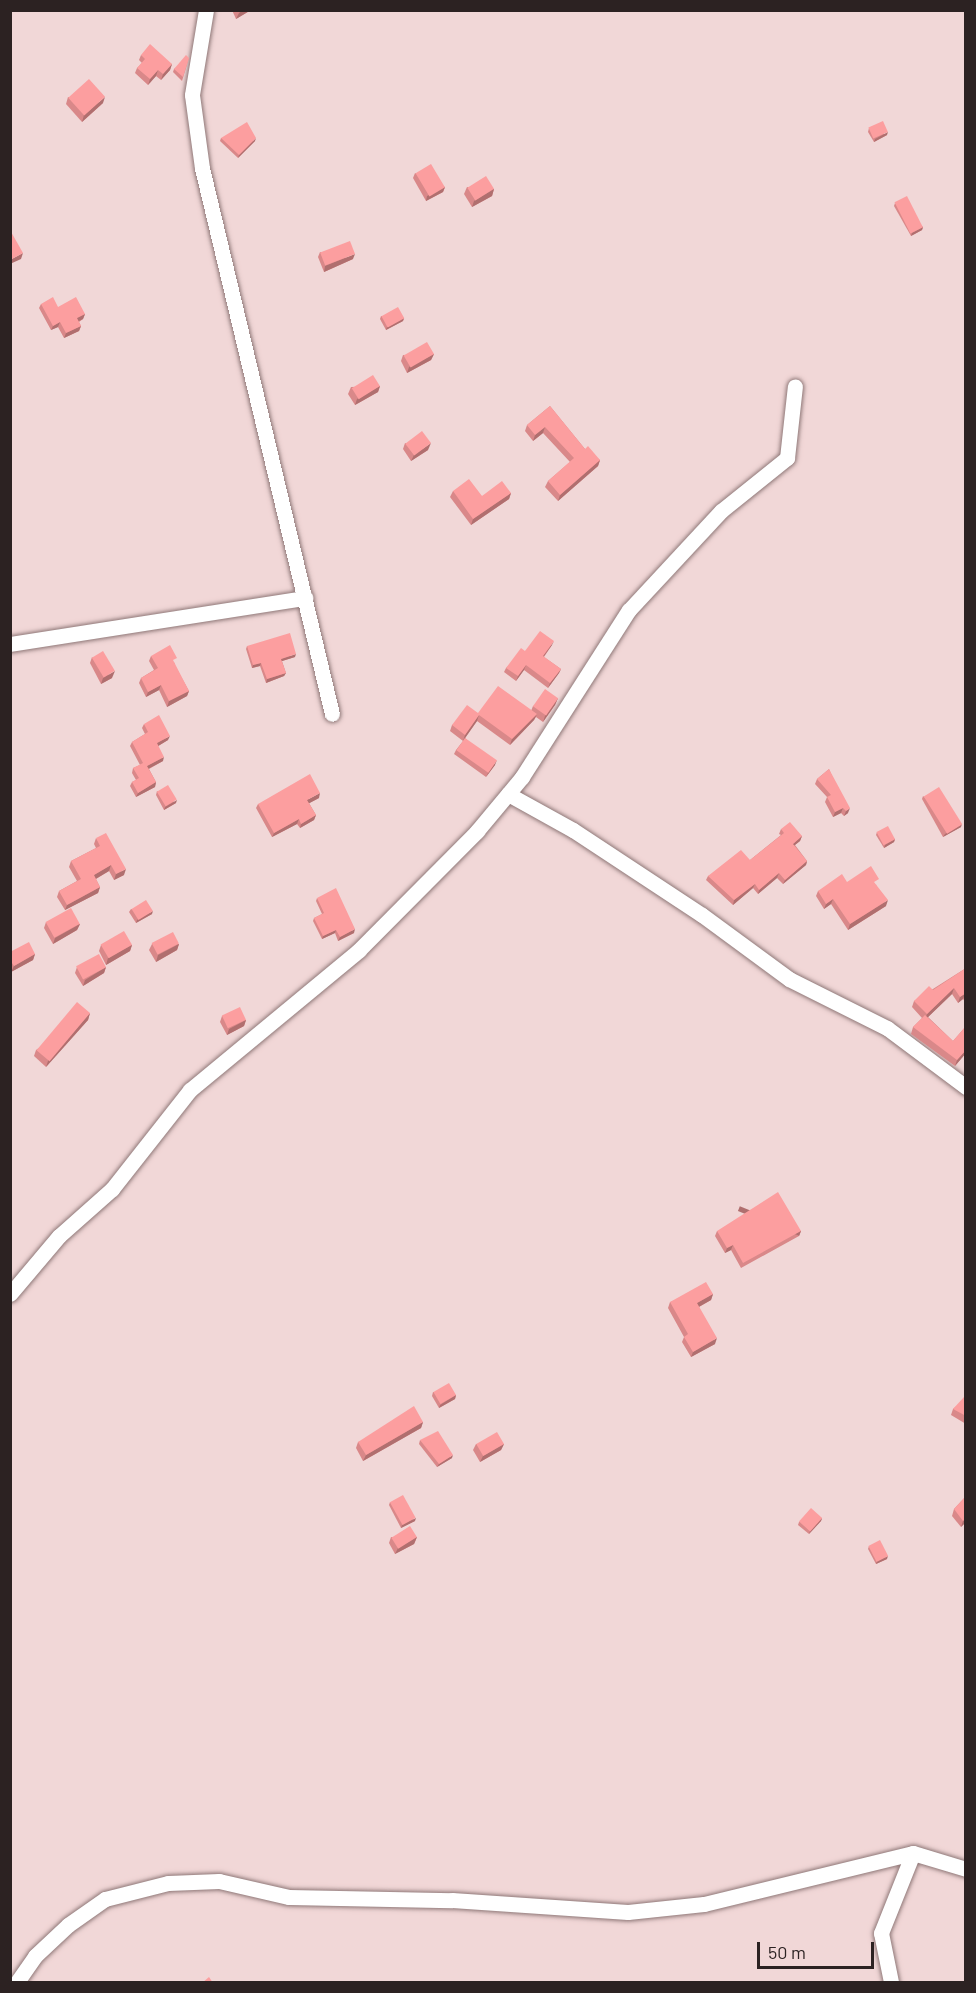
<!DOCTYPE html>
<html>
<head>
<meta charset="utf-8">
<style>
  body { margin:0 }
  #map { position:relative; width:976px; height:1993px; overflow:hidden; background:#f1d7d7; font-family:Barlow,sans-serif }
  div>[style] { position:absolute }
  .roads { filter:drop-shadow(0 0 2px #8f7878) drop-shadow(0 0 2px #8f7878) }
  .minor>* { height:15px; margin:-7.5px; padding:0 7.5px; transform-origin:7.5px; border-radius:7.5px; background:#fff }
  .wall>* { inset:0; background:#d98889 }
  .shaded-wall>* { inset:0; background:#b06f6f; transform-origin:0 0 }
  .building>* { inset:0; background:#fc9e9f; transform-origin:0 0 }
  span { translate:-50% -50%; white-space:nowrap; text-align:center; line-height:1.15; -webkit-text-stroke:6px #f1d7d7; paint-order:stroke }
  .frame { position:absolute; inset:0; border:12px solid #2c2222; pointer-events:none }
  .scale { position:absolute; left:757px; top:1942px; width:117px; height:27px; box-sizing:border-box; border:3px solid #2c2222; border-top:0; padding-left:8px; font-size:18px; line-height:21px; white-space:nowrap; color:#2c2222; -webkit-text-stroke:4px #f1d7d7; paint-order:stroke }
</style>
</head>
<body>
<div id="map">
  <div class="roads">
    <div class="minor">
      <div style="left:206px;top:10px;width:86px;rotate:99.4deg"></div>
      <div style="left:192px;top:95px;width:74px;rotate:82.2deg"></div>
      <div style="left:202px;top:168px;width:561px;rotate:76.61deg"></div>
      <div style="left:10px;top:644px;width:299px;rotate:-8.9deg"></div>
      <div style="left:508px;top:794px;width:74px;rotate:29deg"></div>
      <div style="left:573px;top:830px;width:154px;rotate:33.4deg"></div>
      <div style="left:702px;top:915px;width:108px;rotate:36.3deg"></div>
      <div style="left:789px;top:979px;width:110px;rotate:26.6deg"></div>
      <div style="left:887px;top:1028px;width:99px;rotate:36.8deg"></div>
      <div style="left:10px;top:1294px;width:76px;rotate:-49.8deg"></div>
      <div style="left:59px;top:1236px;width:71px;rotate:-41.6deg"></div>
      <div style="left:112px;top:1189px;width:126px;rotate:-51.8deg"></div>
      <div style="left:190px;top:1090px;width:219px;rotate:-39.6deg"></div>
      <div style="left:359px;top:950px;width:168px;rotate:-45.2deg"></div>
      <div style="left:477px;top:831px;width:70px;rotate:-50.2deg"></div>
      <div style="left:522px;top:777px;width:198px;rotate:-57.4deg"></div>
      <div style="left:629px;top:610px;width:135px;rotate:-47.1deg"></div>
      <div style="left:721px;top:511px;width:85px;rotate:-38.8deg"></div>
      <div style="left:787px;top:458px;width:72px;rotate:-83.7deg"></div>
      <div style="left:17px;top:1982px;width:32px;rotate:-55deg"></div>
      <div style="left:35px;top:1956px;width:45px;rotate:-43.2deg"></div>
      <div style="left:68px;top:1925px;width:45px;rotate:-35.1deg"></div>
      <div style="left:105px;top:1899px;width:65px;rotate:-14.3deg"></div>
      <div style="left:168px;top:1883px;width:51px;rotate:-2.2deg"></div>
      <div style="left:219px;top:1881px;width:72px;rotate:12.9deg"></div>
      <div style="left:289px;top:1897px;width:163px;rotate:1.1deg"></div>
      <div style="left:452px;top:1900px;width:176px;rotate:3.9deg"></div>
      <div style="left:628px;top:1912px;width:76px;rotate:-6deg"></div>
      <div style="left:704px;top:1904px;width:215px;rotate:-13.7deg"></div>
      <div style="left:913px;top:1853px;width:55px;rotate:16.8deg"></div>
      <div style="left:891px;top:1982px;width:50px;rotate:-101.5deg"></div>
      <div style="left:881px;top:1933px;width:86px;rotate:-68.2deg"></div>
    </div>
  </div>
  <div class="wall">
    <div style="clip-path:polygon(232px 10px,251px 10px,236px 19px)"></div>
    <div style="clip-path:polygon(141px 55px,172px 64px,170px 70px,161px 80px,156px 76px,148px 85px,135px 73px,137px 68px,142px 63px,139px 60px)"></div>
    <div style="clip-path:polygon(189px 58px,182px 81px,173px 72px,174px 69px)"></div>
    <div style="clip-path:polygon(68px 97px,103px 103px,82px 122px,66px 104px)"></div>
    <div style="clip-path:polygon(869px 128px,887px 135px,874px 142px,868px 132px)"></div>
    <div style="clip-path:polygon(221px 138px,255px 141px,238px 158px,220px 141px)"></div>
    <div style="clip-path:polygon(415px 173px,445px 187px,443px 192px,426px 201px,413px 178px)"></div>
    <div style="clip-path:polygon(467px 187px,494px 189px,492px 196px,472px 207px,464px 194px)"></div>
    <div style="clip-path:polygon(895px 203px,923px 227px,922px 230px,911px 236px,894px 206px)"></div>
    <div style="clip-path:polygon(320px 252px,353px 259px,324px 272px,318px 257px)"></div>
    <div style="clip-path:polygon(41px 304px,58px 307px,85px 314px,83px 319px,79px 322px,81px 326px,79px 331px,64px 338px,58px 327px,51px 330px,39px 308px)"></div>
    <div style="clip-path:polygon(381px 316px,404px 318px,403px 321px,386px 330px,380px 319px)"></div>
    <div style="clip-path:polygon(434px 354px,431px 360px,407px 373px,401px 361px,403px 355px)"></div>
    <div style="clip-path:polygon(380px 386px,378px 392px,355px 405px,348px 394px,351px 387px)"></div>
    <div style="clip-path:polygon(550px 406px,585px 449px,600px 460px,598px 466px,558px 501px,545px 487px,548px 481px,570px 462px,543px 433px,533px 441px,525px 431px,527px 425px)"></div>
    <div style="clip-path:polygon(405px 443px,428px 450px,411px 461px,403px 449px)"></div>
    <div style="clip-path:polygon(453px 491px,482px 496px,511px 493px,509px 499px,471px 525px,450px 497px)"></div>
    <div style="clip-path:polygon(552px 645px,544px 657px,561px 669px,559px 673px,548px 688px,524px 670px,516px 681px,504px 672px,506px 668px,525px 651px)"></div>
    <div style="clip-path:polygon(247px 646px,295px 657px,282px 661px,286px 673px,284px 676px,266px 683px,260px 666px,252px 668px,246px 649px)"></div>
    <div style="clip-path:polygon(151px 656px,175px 663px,174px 664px,189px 691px,187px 696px,167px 707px,159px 690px,146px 697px,139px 683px,141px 678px,154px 670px,149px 661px)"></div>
    <div style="clip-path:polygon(92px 657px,112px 678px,101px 684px,90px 663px)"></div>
    <div style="clip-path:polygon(558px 698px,555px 705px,543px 722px,536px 717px,534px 720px,510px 745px,477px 721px,465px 738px,495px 765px,486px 777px,454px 754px,456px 750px,463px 741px,450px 731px,452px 725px,478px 713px,531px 711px,533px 706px)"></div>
    <div style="clip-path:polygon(144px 724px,168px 740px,158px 746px,163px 761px,149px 769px,156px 782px,155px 787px,136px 797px,130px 786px,132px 782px,136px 780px,132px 773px,133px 768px,140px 765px,130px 746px,132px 742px,145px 734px,142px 728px)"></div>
    <div style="clip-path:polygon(829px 769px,848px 813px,844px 816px,841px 813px,833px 817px,825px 802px,827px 797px,815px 784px,817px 779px)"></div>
    <div style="clip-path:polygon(157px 791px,176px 803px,164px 810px,156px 795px)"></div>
    <div style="clip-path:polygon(923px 796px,961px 827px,943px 837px,922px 799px)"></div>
    <div style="clip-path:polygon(319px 798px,309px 803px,316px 815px,314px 820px,300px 828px,297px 824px,272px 837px,256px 808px,258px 804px)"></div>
    <div style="clip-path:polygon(781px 829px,802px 836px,800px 841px,795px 845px,807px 861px,806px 865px,783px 884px,777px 878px,758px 894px,753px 888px,733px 905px,706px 880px,708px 876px,750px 860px,781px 835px,779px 834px)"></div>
    <div style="clip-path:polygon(877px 832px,895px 839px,894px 842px,884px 848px,876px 835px)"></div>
    <div style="clip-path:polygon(96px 838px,124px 875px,114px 880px,109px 871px,96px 879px,100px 887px,98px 893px,65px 910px,57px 897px,59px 891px,77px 881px,69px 867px,71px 861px,96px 848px,94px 844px)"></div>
    <div style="clip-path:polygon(847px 882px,877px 885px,876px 885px,886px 906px,848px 930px,831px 904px,824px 909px,816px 896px,818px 891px)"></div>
    <div style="clip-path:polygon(317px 898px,354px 933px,338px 941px,335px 933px,322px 939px,313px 921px,314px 918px,322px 914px,316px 901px)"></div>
    <div style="clip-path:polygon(131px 909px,152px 914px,136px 923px,129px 912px)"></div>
    <div style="clip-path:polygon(46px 922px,80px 924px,77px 930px,53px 944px,44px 928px)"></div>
    <div style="clip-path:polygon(152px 944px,179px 944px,177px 950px,156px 962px,149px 950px)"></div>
    <div style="clip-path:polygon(101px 945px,132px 945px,130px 951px,106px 965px,99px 951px)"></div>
    <div style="clip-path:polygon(10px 952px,35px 954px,33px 960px,11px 972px,10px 970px)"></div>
    <div style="clip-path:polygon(77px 967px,106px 967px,104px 973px,83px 986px,75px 973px)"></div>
    <div style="clip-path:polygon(966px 968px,966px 1003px,963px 999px,958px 1003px,952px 994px,928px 1017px,953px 1041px,966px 1026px,966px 1053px,955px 1066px,911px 1034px,913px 1027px,922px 1018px,912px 1007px,914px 1001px)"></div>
    <div style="clip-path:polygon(90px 1013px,88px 1020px,46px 1067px,34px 1056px,36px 1050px)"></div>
    <div style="clip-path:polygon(222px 1016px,246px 1020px,244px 1026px,227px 1035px,220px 1022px)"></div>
    <div style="clip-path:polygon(717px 1231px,801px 1231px,799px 1236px,741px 1268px,731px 1250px,725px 1253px,715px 1236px)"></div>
    <div style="clip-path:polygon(713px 1294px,711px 1300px,699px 1307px,715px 1344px,691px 1357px,682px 1342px,684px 1337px,668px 1308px,670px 1302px)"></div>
    <div style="clip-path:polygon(433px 1392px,456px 1395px,455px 1399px,439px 1408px,432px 1396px)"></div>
    <div style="clip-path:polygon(966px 1398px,966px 1424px,951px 1415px,953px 1409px)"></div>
    <div style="clip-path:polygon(423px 1422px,421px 1428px,363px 1461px,356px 1448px,358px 1442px)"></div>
    <div style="clip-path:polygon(420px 1440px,452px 1458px,437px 1467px,419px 1444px)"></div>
    <div style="clip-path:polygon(476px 1444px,504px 1444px,501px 1450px,480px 1462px,473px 1450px)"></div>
    <div style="clip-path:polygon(966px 1496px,966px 1522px,961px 1527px,952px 1516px,954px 1509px)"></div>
    <div style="clip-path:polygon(390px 1502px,415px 1521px,401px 1528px,389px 1505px)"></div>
    <div style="clip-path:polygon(822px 1518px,821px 1521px,809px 1534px,798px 1525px,799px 1522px)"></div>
    <div style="clip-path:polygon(391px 1537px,417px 1537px,414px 1544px,395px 1554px,389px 1543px)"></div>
    <div style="clip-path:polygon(869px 1546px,887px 1559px,876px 1564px,868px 1549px)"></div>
  </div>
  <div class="shaded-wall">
    <div style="clip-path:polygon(243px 10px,251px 10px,236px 19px,239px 13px)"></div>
    <div style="clip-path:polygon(172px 64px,170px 70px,161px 80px,163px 74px)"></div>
    <div style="clip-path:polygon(158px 70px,156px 76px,148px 85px,150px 79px)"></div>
    <div style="clip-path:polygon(105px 97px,103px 103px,82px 122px,84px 115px)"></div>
    <div style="clip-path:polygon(888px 132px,887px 135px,874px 142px,875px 139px)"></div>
    <div style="clip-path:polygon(256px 138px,255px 141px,238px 158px,239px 155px)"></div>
    <div style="clip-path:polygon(445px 187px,443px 192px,426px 201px,427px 196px)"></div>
    <div style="clip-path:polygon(494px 189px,492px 196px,472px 207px,474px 201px)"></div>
    <div style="clip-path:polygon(923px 227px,922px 230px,911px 236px,912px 233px)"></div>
    <div style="clip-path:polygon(23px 253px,21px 259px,10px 264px,10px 260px)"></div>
    <div style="clip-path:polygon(355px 254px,353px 259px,324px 272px,325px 266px)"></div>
    <div style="clip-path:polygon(85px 314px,83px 319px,75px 323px,77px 318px)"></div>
    <div style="clip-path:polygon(404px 318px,403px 321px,386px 330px,387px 327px)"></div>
    <div style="clip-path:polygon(60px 322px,58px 327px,51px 330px,53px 326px)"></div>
    <div style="clip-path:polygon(81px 326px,79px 331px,64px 338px,66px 333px)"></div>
    <div style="clip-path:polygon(434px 354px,431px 360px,407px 373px,409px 367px)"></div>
    <div style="clip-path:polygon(380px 386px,378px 392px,355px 405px,357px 399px)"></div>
    <div style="clip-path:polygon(545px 427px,543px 433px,533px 441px,535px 435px)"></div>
    <div style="clip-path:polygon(431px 443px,428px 450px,411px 461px,414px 455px)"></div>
    <div style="clip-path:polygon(600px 460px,598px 466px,558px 501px,560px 495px)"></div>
    <div style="clip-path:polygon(511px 493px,509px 499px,471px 525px,473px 519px)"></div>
    <div style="clip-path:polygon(554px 641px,552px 645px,541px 660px,543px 656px)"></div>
    <div style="clip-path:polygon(296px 654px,295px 657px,279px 662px,281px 659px)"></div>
    <div style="clip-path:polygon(261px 663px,260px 666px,252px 668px,253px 665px)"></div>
    <div style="clip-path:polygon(526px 665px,524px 670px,516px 681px,518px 676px)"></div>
    <div style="clip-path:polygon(561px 669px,559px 673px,548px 688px,550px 683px)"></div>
    <div style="clip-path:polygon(115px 671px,112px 678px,101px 684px,103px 678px)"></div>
    <div style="clip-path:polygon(286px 673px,284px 676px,266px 683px,267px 679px)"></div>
    <div style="clip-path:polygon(161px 685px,159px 690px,146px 697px,148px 692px)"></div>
    <div style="clip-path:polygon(189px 691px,187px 696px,167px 707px,169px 701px)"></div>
    <div style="clip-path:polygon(558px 698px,555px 705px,543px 722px,545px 716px)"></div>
    <div style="clip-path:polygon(537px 714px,534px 720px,510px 745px,512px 739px)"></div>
    <div style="clip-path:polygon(479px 715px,477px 721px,463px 741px,465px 735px)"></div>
    <div style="clip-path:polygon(170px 736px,168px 740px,155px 748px,157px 743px)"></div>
    <div style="clip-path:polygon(164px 757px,163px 761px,146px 770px,147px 766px)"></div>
    <div style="clip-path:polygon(497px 760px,495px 765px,486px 777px,488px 773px)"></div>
    <div style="clip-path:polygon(156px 782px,155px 787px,136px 797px,138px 793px)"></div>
    <div style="clip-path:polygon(320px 793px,319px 798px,306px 805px,307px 800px)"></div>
    <div style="clip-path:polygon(177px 800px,176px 803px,164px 810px,165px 807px)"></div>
    <div style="clip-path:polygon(843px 808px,841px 813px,833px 817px,835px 812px)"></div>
    <div style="clip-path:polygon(850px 808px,848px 813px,844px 816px,846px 811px)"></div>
    <div style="clip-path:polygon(316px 815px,314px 820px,300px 828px,301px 824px)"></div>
    <div style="clip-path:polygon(299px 819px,297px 824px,272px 837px,274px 833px)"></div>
    <div style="clip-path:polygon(962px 824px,961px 827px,943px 837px,945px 834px)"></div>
    <div style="clip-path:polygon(802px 836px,800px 841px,791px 848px,793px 844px)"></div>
    <div style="clip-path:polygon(895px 839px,894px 842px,884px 848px,885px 845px)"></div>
    <div style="clip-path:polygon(807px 861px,806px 865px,783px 884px,785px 880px)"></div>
    <div style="clip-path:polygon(111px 865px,109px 871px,92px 881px,94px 875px)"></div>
    <div style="clip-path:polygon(126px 869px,124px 875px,114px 880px,116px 874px)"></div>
    <div style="clip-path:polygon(779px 873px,777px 878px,758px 894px,759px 890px)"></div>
    <div style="clip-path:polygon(755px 884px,753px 888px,733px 905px,734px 900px)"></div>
    <div style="clip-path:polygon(100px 887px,98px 893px,65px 910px,67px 905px)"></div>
    <div style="clip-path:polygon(833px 899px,831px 904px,824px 909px,826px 904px)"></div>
    <div style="clip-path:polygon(888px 900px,886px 906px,848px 930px,850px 924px)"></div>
    <div style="clip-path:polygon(153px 911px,152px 914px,136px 923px,137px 920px)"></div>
    <div style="clip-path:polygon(80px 924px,77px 930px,53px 944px,55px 938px)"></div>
    <div style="clip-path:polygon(355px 929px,354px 933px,338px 941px,340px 937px)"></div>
    <div style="clip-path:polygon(336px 930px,335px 933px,322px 939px,323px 936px)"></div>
    <div style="clip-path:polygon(179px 944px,177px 950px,156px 962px,158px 955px)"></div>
    <div style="clip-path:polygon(132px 945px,130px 951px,106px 965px,108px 958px)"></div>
    <div style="clip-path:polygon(35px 954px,33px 960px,11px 972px,14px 966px)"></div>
    <div style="clip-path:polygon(106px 967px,104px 973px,83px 986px,85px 980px)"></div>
    <div style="clip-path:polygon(954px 988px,952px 994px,925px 1020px,927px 1014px)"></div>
    <div style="clip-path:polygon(966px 993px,963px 999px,958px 1003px,960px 997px)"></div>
    <div style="clip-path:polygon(90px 1013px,88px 1020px,46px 1067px,48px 1061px)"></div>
    <div style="clip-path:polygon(246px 1020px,244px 1026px,227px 1035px,229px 1029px)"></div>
    <div style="clip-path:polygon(966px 1050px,966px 1053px,955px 1066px,957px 1060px)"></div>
    <div style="left:801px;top:1231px;width:5px;height:66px;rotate:112deg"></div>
    <div style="clip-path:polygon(733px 1245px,731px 1250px,725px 1253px,727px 1248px)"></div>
    <div style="clip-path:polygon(713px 1294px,711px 1300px,695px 1309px,697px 1303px)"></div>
    <div style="clip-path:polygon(717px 1338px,715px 1344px,691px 1357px,693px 1352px)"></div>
    <div style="clip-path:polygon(456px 1395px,455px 1399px,439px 1408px,440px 1405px)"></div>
    <div style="clip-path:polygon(423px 1422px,421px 1428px,363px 1461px,366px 1455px)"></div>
    <div style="clip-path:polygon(504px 1444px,501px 1450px,480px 1462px,483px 1456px)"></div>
    <div style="clip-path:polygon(453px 1455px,452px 1458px,437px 1467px,439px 1464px)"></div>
    <div style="clip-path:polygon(416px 1518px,415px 1521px,401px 1528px,402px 1525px)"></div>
    <div style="clip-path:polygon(822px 1518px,821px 1521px,809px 1534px,810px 1531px)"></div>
    <div style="clip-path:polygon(966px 1518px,966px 1522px,961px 1527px,963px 1521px)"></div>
    <div style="clip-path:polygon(417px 1537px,414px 1544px,395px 1554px,398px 1548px)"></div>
    <div style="clip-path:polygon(888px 1556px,887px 1559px,876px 1564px,877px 1561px)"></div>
  </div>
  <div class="building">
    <div style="clip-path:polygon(150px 44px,172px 64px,163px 74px,158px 70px,150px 79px,137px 68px,145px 59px,141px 55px)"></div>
    <div style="clip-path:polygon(186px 55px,189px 58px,183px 77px,174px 69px)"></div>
    <div style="left:89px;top:79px;width:24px;height:28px;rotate:48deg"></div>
    <div style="left:883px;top:121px;width:12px;height:16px;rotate:66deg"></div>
    <div style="clip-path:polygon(247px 122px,256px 138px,239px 155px,221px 138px)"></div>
    <div style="left:431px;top:164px;width:27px;height:18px;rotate:59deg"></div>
    <div style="left:486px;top:176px;width:15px;height:22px;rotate:58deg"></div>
    <div style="left:907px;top:196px;width:35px;height:14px;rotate:63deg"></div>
    <div style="clip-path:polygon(10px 230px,23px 253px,10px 260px)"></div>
    <div style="left:350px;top:241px;width:14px;height:32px;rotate:69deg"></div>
    <div style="clip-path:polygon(53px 297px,58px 307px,76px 297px,85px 314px,77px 318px,81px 326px,66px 333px,60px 322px,53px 326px,41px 304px)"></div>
    <div style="left:398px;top:307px;width:13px;height:19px;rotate:61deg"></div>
    <div style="left:427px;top:342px;width:14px;height:27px;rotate:60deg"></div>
    <div style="left:373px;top:375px;width:13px;height:25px;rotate:58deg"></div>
    <div style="clip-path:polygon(550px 406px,585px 449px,588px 446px,600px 460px,560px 495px,548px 481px,574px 458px,545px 427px,535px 435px,527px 425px)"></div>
    <div style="left:422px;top:431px;width:15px;height:21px;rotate:53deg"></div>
    <div style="clip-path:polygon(469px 479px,482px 496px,502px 481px,511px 493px,473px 519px,453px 491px)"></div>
    <div style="clip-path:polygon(540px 631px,554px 641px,543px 656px,561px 669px,550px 683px,526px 665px,518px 676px,506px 668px,521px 648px,525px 651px)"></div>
    <div style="clip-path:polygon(290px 633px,296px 654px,281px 659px,286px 673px,267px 679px,261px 663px,253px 665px,247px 646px)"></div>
    <div style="clip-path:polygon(170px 645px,177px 658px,173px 660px,189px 691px,169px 701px,161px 685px,148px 692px,141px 678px,158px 668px,151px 656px)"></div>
    <div style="left:103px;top:651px;width:23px;height:13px;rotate:59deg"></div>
    <div style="clip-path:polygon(498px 686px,537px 714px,512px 739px,479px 715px,465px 735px,452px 725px,467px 705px,478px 713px)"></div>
    <div style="left:545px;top:689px;width:16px;height:21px;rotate:35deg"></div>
    <div style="clip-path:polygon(159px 715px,170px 736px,157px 743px,164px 757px,147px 766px,156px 782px,138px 793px,132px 782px,139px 778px,133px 768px,143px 763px,132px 742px,148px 732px,144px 724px)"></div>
    <div style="left:465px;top:738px;width:39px;height:15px;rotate:35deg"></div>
    <div style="clip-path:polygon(829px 769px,850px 808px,846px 811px,843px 808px,835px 812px,827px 797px,831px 795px,817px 779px)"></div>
    <div style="clip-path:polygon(310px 774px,320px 793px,307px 800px,316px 815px,301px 824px,299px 819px,274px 833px,258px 804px)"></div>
    <div style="left:168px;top:785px;width:17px;height:13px;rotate:59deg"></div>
    <div style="left:939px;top:787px;width:44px;height:18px;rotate:58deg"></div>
    <div style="clip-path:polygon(790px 822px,802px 836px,793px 844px,807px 861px,785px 880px,779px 873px,759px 890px,755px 884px,734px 900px,708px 876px,741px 850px,750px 860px,784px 833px,781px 829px)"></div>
    <div style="left:888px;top:826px;width:15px;height:13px;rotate:62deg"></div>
    <div style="clip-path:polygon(106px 833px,126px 869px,116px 874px,111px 865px,94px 875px,100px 887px,67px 905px,59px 891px,81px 879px,71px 861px,100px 846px,96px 838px)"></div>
    <div style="clip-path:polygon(871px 866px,879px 879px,874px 882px,888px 900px,850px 924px,833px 899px,826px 904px,818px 891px,842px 874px,847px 882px)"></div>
    <div style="clip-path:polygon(336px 888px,355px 929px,340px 937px,336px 930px,323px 936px,314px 918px,324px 913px,317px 898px)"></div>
    <div style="left:146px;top:900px;width:13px;height:17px;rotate:58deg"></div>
    <div style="left:71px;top:908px;width:18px;height:29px;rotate:61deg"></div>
    <div style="left:124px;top:931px;width:16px;height:27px;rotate:60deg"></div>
    <div style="left:173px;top:932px;width:13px;height:24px;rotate:63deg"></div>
    <div style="clip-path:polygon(29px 942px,35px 954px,14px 966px,10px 960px,10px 952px)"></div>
    <div style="left:99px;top:954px;width:15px;height:26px;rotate:62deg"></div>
    <div style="clip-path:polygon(966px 968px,966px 993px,960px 997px,954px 988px,927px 1014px,914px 1001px,929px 986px,933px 990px)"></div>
    <div style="left:77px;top:1002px;width:17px;height:63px;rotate:40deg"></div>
    <div style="left:240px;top:1007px;width:14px;height:20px;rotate:65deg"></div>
    <div style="clip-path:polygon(925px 1015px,953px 1041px,966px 1026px,966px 1050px,957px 1060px,913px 1027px)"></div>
    <div style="clip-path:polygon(778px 1192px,801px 1231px,743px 1263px,733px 1245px,727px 1248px,717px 1231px)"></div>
    <div style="clip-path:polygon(706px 1282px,713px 1294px,697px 1303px,717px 1338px,693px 1352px,684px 1337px,688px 1334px,670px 1302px)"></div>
    <div style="left:449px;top:1383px;width:14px;height:18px;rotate:60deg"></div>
    <div style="clip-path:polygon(964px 1397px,966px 1398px,966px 1416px,953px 1409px)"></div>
    <div style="clip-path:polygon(414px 1406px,423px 1422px,366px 1455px,358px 1442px)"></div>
    <div style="clip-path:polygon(438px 1431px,453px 1455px,439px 1464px,420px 1440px)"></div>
    <div style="left:497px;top:1432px;width:14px;height:24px;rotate:60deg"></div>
    <div style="left:403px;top:1495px;width:26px;height:15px;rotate:61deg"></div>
    <div style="clip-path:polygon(966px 1496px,966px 1518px,963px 1521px,954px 1509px)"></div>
    <div style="left:811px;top:1508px;width:15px;height:18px;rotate:42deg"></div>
    <div style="left:410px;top:1526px;width:13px;height:22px;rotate:58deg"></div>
    <div style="left:880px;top:1540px;width:18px;height:13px;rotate:63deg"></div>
    <div style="clip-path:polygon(209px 1977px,213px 1983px,202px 1983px)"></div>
  </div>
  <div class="frame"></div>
  <div class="scale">50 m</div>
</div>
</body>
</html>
